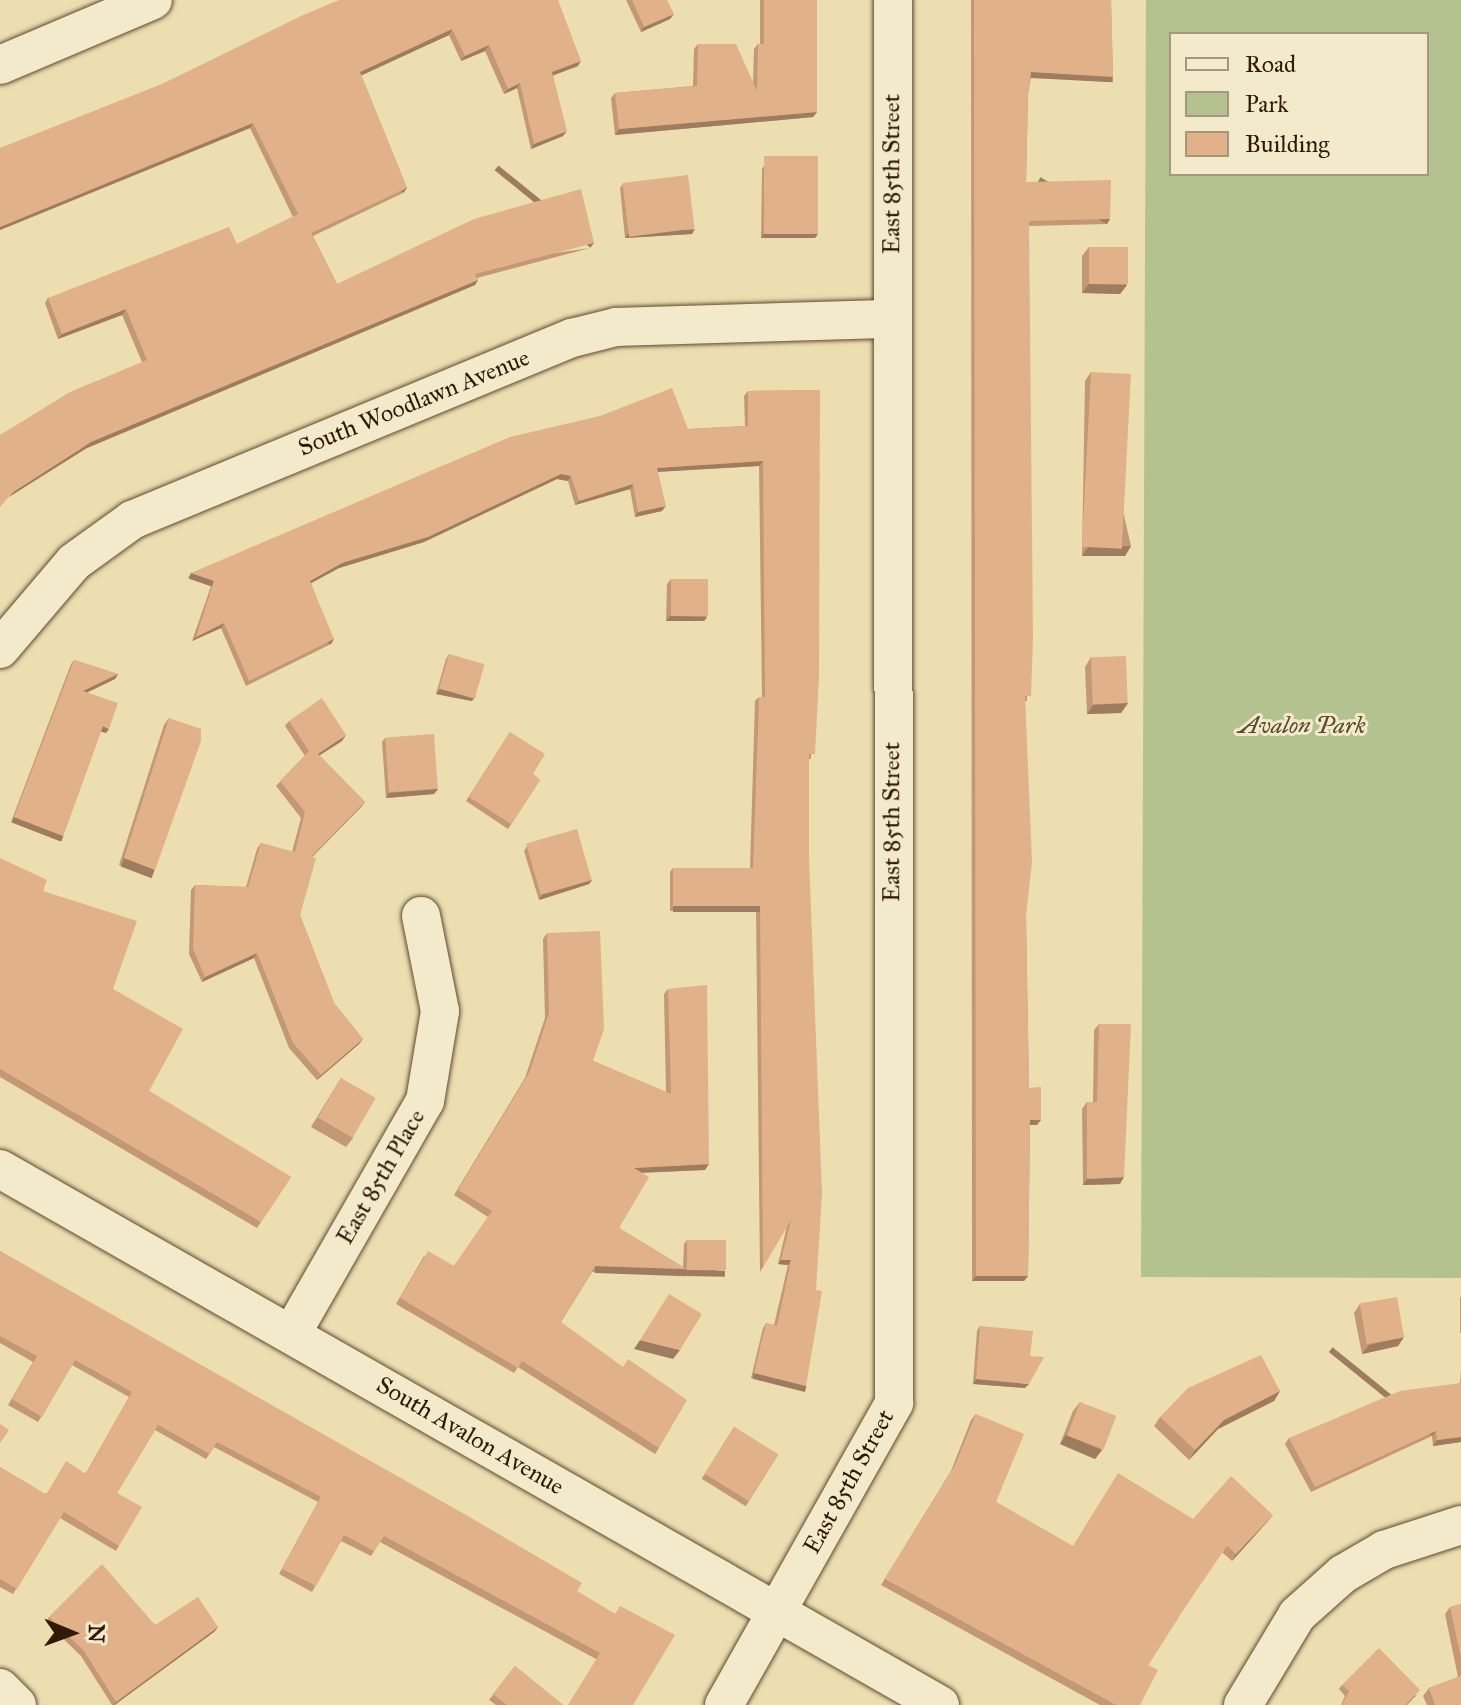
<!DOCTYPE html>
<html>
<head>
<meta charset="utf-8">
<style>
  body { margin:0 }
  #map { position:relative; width:1461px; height:1705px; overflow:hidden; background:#ecdeb0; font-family:"IM FELL Great Primer",serif }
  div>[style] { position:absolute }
  .green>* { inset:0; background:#b3c28f }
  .roads { filter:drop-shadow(0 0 2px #604a30) drop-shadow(0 0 2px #604a30) }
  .minor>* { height:38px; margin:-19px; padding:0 19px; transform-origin:19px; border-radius:19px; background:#f3eacc }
  .wall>* { inset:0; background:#c29876; transform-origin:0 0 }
  .shaded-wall>* { inset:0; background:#9e7c60; transform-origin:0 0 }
  .building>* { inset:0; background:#e1b189; transform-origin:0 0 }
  span { translate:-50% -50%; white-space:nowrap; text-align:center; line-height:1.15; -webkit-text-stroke:6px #f3eacc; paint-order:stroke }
  .street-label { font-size:24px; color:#321806 }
  .park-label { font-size:24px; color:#594b2f; font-style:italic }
  .legend { position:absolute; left:1169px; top:32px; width:260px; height:144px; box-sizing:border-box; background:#f3eacc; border:2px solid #a6967d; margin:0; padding:10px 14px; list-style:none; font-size:24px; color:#321806 }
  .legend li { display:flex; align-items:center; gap:16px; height:40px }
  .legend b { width:40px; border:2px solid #a6967d }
  .north { position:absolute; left:32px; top:1593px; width:80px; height:80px; -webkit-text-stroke:6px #f3eacc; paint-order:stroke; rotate:91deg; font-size:22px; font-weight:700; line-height:32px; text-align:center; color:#321806 }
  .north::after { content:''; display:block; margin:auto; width:28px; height:36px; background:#321806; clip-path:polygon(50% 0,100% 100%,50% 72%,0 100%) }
</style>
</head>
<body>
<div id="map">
  <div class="green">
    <div style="clip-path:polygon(evenodd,1146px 0,1461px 0,1461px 1278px,1141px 1277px,1146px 0,1171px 34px,1427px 34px,1427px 174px,1171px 174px,1171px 34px)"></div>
  </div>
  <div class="roads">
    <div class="minor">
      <div style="left:0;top:65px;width:166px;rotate:-23deg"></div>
      <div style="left:0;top:649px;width:114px;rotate:-49.6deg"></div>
      <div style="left:74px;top:562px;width:72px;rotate:-35.9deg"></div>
      <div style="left:132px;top:520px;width:476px;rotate:-22.5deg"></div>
      <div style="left:572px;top:338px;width:45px;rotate:-14deg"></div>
      <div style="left:616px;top:327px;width:275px;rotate:-1.7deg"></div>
      <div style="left:0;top:1169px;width:1082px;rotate:29.69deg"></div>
      <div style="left:292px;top:1333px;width:267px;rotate:-60.2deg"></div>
      <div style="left:425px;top:1101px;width:91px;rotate:-80.5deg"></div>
      <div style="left:440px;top:1011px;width:97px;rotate:-101.3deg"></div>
      <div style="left:0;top:1688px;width:24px;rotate:45deg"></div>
      <div style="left:724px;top:1705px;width:347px;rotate:-60.6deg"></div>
      <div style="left:894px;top:1403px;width:1403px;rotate:-90.04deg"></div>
      <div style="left:1243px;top:1705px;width:105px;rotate:-59deg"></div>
      <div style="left:1297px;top:1615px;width:62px;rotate:-41.7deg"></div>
      <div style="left:1343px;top:1574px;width:48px;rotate:-30.3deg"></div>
      <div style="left:1384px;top:1550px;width:81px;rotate:-18deg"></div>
    </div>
  </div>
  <div class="wall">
    <div style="clip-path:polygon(558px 0,578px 66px,553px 75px,563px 136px,531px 149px,517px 88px,504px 94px,485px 51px,461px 61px,449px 35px,361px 75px,407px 188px,403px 193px,313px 236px,337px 284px,590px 248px,477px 278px,478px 280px,475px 285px,87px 448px,0 435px,142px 362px,122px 315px,58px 339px,45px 303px,48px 298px,237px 244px,293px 217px,250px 128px,0 230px,0 148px)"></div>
    <div style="clip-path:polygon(626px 0,667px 0,670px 19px,641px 32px)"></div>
    <div style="clip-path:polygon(760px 0,817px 0,817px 112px,813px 117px,615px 135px,611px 98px,615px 93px,693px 86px,694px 49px,698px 44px,753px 83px,754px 49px,758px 44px,760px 44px)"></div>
    <div style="clip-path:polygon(971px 0,1111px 0,1113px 77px,1109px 82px,1031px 77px,1028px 95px,1026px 182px,1110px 219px,1107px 224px,1029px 226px,1027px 701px,1025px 701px,1026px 916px,1029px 1088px,1037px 1125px,1030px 1125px,1028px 1276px,1024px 1281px,972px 1281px)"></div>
    <div style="clip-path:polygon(765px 164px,815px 238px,761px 238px,762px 169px)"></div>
    <div style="clip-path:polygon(623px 184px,692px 234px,625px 238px,620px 188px)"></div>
    <div style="clip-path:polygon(1089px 247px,1127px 285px,1120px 294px,1082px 293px,1082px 256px)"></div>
    <div style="clip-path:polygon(1091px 372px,1131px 546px,1125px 556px,1082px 556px,1085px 381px)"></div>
    <div style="clip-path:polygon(820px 390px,811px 759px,809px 759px,806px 1386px,803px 1391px,751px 1378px,763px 1328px,766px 1323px,774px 1325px,788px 1265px,778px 1264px,787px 1226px,760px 1272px,756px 911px,670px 911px,670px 872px,673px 868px,750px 868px,755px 701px,759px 697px,762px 697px,759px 466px,658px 472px,662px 511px,635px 517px,630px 489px,575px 505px,568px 481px,557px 479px,424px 542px,339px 568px,311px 583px,331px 644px,246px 686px,221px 628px,192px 641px,211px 586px,188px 578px,191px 573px,688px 429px,745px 426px,744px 396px,748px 391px)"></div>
    <div style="clip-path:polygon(671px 579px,707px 617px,704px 621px,666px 621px,667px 584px)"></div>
    <div style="clip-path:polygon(449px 654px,472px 701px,436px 694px,446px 659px)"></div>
    <div style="clip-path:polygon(1091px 657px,1128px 703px,1121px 713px,1087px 714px,1085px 667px)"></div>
    <div style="clip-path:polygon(74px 660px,118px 674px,115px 679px,87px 692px,106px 733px,101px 731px,63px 836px,59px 841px,11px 822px,71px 664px)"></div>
    <div style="clip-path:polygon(169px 718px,151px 877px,119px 865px,164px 725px)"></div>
    <div style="clip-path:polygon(289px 721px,342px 741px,319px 755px,365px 802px,361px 807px,312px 857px,300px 915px,334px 1003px,363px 1039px,359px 1044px,317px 1080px,289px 1048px,254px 958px,202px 982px,189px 954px,191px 890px,195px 885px,246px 887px,257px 849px,261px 843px,292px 852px,301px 818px,276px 786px,305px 756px,285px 726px)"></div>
    <div style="clip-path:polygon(510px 732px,533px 774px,540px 780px,508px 829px,466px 801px)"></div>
    <div style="clip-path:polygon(385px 738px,438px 789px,434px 794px,386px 798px,382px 742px)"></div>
    <div style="clip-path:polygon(527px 846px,592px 880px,589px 884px,539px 900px,524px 851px)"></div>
    <div style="clip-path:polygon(0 858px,43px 891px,113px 989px,149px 1091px,291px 1177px,257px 1228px,0 1077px)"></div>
    <div style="clip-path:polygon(547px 933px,593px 1061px,666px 1092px,664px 994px,668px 989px,705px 1170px,642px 1173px,619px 1228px,683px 1267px,684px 1244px,687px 1240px,722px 1276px,683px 1275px,683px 1273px,682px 1275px,592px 1272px,561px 1322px,659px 1448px,655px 1454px,518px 1367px,514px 1373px,396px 1304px,424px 1256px,454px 1266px,488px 1217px,454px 1195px,525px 1078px,545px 1018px,543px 939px)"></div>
    <div style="clip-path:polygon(1099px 1024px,1120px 1184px,1083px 1185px,1082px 1109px,1087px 1102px,1093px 1102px,1094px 1030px)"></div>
    <div style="clip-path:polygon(341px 1078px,353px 1138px,346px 1147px,311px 1127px)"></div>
    <div style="clip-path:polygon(0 1251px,615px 1614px,675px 1635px,596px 1659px,380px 1542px,371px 1556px,341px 1541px,312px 1592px,279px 1574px,318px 1502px,214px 1447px,206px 1459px,155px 1430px,117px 1493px,119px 1546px,116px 1551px,60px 1518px,13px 1594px,0 1587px,0 1467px,45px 1494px,86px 1473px,129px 1397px,72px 1365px,38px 1422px,8px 1405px,33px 1362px,0 1343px)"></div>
    <div style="left:1461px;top:1297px;width:36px;height:1px;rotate:90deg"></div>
    <div style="clip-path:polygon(1360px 1304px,1404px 1337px,1398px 1346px,1362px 1354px,1354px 1313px)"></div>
    <div style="clip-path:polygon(980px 1326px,1025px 1388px,973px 1384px,977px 1331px)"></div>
    <div style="clip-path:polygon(1461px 1370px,1461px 1442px,1433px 1446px,1432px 1436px,1311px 1492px,1285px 1444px,1289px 1438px,1460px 1383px)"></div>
    <div style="clip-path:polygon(1280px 1391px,1274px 1401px,1218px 1429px,1189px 1460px,1154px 1426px,1160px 1417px)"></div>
    <div style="clip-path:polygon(1080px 1402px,1102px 1450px,1095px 1459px,1060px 1444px,1073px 1411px)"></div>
    <div style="clip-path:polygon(976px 1414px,996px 1502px,1072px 1546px,1193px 1519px,1273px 1515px,1232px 1561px,1222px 1552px,1185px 1607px,1148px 1665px,1140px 1705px,1100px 1705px,881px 1585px,951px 1471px,971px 1420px)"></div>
    <div style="left:734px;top:1427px;width:52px;height:61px;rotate:32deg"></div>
    <div style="clip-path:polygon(1461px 1604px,1461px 1705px,1427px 1705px,1423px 1696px,1429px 1688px,1458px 1677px,1445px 1614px,1450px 1607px)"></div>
    <div style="clip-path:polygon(49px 1617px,155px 1625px,218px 1627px,214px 1632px,115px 1705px,112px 1705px,81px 1656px,46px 1622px)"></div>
    <div style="clip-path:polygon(515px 1666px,563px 1705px,496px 1705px,489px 1700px)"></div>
    <div style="clip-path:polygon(1342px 1685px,1417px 1695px,1407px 1705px,1341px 1705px,1345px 1696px,1339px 1689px)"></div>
  </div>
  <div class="shaded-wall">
    <div style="clip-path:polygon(674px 14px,670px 19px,641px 32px,644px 27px)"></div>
    <div style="clip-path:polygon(452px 29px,449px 35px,356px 78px,360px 72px)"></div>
    <div style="clip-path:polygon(489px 45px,485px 51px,461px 61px,465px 56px)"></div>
    <div style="clip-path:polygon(581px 61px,578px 66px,549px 77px,552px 72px)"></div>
    <div style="left:1031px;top:72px;width:82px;height:6px;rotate:3deg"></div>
    <div style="clip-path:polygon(520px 83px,517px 88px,504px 94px,508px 89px)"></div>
    <div style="clip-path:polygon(817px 112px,813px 117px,615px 135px,619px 129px)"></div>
    <div style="clip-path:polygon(253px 123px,250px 128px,0 230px,0 227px)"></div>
    <div style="clip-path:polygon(567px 131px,563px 136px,531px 149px,534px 144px)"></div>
    <div style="left:407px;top:188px;width:6px;height:106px;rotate:129deg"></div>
    <div style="left:1110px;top:219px;width:6px;height:81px;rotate:121deg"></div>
    <div style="clip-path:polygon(695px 229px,692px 234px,625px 238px,628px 234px)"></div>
    <div style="clip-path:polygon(764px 233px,818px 234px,815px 238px,761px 238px)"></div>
    <div style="left:594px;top:243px;width:6px;height:123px;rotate:129deg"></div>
    <div style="clip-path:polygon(478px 280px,475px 285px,87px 448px,9px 497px,13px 492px,91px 442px)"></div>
    <div style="clip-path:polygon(1089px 284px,1127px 285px,1120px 294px,1082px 293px)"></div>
    <div style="clip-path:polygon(126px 309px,122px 315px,58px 339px,62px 334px)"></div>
    <div style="clip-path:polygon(763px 461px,759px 466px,654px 472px,657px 468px)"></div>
    <div style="clip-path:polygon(561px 474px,571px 476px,568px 481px,557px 479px,424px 542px,339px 568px,306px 586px,310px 581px,342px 563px)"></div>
    <div style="clip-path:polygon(633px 484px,630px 489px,575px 505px,579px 501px)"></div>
    <div style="clip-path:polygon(666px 506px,662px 511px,635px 517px,638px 512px)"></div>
    <div style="clip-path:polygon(1131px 546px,1125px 556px,1082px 556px,1088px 547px)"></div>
    <div style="left:191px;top:573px;width:24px;height:6px;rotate:19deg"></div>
    <div style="clip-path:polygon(670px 616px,707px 617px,704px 621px,666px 621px)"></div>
    <div style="clip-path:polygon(224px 623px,221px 628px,192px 641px,196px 637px)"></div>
    <div style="left:334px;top:639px;width:6px;height:95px;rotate:121deg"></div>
    <div style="clip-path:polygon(118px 674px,115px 679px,80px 696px,83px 691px)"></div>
    <div style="clip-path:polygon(440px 689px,476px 696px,472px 701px,436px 694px)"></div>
    <div style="clip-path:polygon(1128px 703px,1121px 713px,1087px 714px,1093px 705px)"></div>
    <div style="clip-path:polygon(103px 726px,109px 729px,106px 733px,99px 731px)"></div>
    <div style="clip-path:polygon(346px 735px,342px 741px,314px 759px,318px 754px)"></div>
    <div style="clip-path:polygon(438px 789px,434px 794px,386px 798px,389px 793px)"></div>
    <div style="clip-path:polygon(365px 802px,361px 807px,307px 862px,311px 857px)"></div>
    <div style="left:14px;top:817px;width:53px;height:6px;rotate:21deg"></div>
    <div style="left:124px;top:858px;width:33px;height:9px;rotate:21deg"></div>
    <div style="clip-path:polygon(592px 880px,589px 884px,539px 900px,542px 895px)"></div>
    <div style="left:673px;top:906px;width:87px;height:6px"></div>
    <div style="clip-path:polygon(257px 953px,254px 958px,202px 982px,205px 977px)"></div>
    <div style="clip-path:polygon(363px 1039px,359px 1044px,317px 1080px,321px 1075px)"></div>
    <div style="clip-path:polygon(1030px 1120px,1041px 1120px,1037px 1125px,1026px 1125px)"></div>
    <div style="clip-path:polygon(709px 1164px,705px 1170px,631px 1173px,634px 1168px)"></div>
    <div style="clip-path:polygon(1124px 1177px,1120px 1184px,1083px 1185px,1087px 1179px)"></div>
    <div style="clip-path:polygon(781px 1260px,791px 1260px,788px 1265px,778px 1264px)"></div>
    <div style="left:595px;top:1266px;width:91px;height:7px;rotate:2deg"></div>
    <div style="left:686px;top:1270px;width:39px;height:6px;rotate:1deg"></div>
    <div style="clip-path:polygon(976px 1276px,1028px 1276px,1024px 1281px,972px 1281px)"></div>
    <div style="clip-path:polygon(1404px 1337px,1398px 1346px,1362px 1354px,1369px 1345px)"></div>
    <div style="clip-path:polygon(640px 1340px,680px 1350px,673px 1359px,634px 1349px)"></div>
    <div style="left:754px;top:1373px;width:54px;height:6px;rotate:14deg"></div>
    <div style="clip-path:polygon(976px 1379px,1029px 1384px,1025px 1388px,973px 1384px)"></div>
    <div style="clip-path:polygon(1280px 1391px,1274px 1401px,1218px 1429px,1189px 1460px,1195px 1450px,1224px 1420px)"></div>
    <div style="left:1436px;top:1431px;width:6px;height:133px;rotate:129deg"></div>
    <div style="clip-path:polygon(1066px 1435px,1102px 1450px,1095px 1459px,1060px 1444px)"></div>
    <div style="clip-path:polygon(1461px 1437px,1461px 1442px,1433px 1446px,1437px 1440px)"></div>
    <div style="clip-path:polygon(1273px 1515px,1268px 1521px,1232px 1561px,1236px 1554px)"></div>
    <div style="clip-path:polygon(218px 1627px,214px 1632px,114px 1705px,116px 1702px)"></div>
  </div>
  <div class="building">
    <div style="clip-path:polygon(339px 0,558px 0,581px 61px,552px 72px,567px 131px,534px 144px,520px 83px,508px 89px,489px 45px,465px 56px,452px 29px,360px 72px,407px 188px,311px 233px,337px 284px,474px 219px,581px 189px,594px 243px,475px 274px,478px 280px,91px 442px,13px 492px,0 507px,0 435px,70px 392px,147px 360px,126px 309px,62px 334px,48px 298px,229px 227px,237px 244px,298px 214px,253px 123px,0 227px,0 148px,162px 84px,301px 16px)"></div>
    <div style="clip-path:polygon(632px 0,667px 0,674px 14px,644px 27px)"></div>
    <div style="clip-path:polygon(764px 0,817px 0,817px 112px,619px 129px,615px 93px,697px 86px,698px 44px,736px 44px,757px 91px,758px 44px,764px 44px)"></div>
    <div style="clip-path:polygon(974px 0,1111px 0,1113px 77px,1031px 72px,1028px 95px,1026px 182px,1111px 180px,1110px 219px,1029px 221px,1033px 637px,1031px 696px,1025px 696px,1032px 862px,1026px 916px,1029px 1088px,1041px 1087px,1041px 1120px,1030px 1120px,1028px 1276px,976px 1276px)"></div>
    <div style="left:818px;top:156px;width:78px;height:54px;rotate:90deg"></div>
    <div style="left:688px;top:175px;width:54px;height:66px;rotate:83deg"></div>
    <div style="left:1089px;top:247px;width:39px;height:37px"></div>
    <div style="left:1091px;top:372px;width:40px;height:175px;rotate:3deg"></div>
    <div style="clip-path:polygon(672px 388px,688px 429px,748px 426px,748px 391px,820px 390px,819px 676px,815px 754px,809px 754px,809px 857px,822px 1194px,816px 1290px,822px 1291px,806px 1386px,754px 1373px,766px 1323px,777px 1326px,791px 1260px,781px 1260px,791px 1220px,763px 1267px,760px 906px,673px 906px,673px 868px,753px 868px,759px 697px,765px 697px,763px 461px,657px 468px,666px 506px,638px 512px,633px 484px,579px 501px,571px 476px,561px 474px,428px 537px,342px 563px,310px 581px,334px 639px,249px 681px,224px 623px,196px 637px,214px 581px,191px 573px,510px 437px,600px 416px)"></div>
    <div style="left:671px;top:579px;width:37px;height:37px"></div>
    <div style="left:449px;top:654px;width:37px;height:36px;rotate:16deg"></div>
    <div style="left:1126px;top:656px;width:47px;height:35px;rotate:88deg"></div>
    <div style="clip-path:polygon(74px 660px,118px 674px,83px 691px,118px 703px,109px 729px,103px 726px,63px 836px,14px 817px)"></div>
    <div style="clip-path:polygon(322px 698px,346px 735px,318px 754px,365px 802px,311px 857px,316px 858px,300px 915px,334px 1003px,363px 1039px,321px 1075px,293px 1043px,257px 953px,205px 977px,193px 949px,195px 885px,248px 887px,261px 843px,295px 852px,305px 812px,280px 781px,309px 751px,289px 721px)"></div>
    <div style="clip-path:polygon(169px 718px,201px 729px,201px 741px,155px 870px,124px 858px)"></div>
    <div style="clip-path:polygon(510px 732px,545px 754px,533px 774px,540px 780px,511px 824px,469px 797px)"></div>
    <div style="left:434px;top:734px;width:55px;height:49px;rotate:86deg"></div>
    <div style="left:577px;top:829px;width:53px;height:53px;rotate:74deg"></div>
    <div style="clip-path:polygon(0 858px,47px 880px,43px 891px,137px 921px,113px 989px,183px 1029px,149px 1091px,291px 1177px,261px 1222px,0 1069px)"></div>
    <div style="clip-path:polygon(600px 931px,604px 1029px,593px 1061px,671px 1094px,668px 989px,707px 985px,709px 1164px,634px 1168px,649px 1177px,619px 1228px,686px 1269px,595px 1266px,561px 1322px,623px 1367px,628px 1359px,687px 1400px,659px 1448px,522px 1361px,518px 1368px,400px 1298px,428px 1251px,454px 1266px,492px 1211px,458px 1190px,529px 1073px,549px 1013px,547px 933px)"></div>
    <div style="clip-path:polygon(1099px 1024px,1131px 1024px,1124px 1177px,1087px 1179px,1087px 1102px,1097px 1102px)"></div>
    <div style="left:341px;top:1078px;width:40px;height:46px;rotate:30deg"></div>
    <div style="left:687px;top:1240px;width:39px;height:30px"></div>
    <div style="clip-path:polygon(0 1251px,466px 1515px,582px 1583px,577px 1591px,615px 1614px,620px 1606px,675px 1635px,633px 1705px,568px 1705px,600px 1653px,384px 1536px,374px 1551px,344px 1535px,316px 1586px,282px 1569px,321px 1497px,217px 1442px,210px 1454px,158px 1425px,117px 1493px,142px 1507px,119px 1546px,64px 1512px,17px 1589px,0 1579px,0 1467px,46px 1495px,66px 1461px,86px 1474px,132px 1392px,75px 1360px,42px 1417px,12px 1399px,37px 1356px,0 1336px)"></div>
    <div style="clip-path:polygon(669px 1294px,702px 1314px,680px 1350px,640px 1340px)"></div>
    <div style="left:1397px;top:1297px;width:41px;height:38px;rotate:80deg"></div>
    <div style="clip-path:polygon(980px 1326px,1033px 1331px,1030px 1356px,1044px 1357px,1029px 1384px,976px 1379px)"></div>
    <div style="clip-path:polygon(1261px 1355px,1280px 1391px,1224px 1420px,1195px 1450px,1160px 1417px,1188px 1388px)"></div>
    <div style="clip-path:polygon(1461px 1383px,1461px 1437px,1437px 1440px,1436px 1431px,1315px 1487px,1289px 1438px,1400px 1391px)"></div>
    <div style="left:1080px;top:1402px;width:39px;height:36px;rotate:21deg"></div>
    <div style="clip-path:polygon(976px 1414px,1024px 1434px,996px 1502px,1073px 1546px,1118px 1473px,1193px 1519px,1231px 1476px,1273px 1515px,1236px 1554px,1227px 1546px,1185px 1607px,1148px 1665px,1158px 1670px,1140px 1705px,1116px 1705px,885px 1579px,955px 1465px)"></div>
    <div style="clip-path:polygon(0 1424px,9px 1430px,0 1443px)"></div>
    <div style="left:734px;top:1427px;width:52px;height:55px;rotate:32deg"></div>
    <div style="clip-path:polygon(102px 1564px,155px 1625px,198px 1597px,218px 1627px,116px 1702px,84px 1651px,49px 1617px)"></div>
    <div style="clip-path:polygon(1461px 1604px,1461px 1658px,1450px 1607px)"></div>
    <div style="clip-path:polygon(1379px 1648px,1420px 1690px,1405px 1705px,1342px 1705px,1349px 1691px,1342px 1685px)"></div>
    <div style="clip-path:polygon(515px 1666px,563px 1705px,507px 1705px,493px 1694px)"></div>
    <div style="clip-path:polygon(1461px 1676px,1461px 1705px,1435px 1705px,1429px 1688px)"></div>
  </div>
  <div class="street-label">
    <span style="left:892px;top:174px;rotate:-90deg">East 85th Street</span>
    <span style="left:414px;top:403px;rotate:-22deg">South Woodlawn Avenue</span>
    <span style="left:892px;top:822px;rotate:-90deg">East 85th Street</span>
    <span style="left:381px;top:1177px;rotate:-60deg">East 85th Place</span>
    <span style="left:470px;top:1436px;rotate:30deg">South Avalon Avenue</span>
    <span style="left:849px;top:1482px;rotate:-61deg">East 85th Street</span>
  </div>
  <div class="park-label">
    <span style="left:1302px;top:726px">Avalon Park</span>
  </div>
  <ul class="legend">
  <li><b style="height:10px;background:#f3eacc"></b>Road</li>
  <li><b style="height:22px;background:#b3c28f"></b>Park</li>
  <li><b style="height:22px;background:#e1b189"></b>Building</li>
  </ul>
  <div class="north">N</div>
</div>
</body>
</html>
